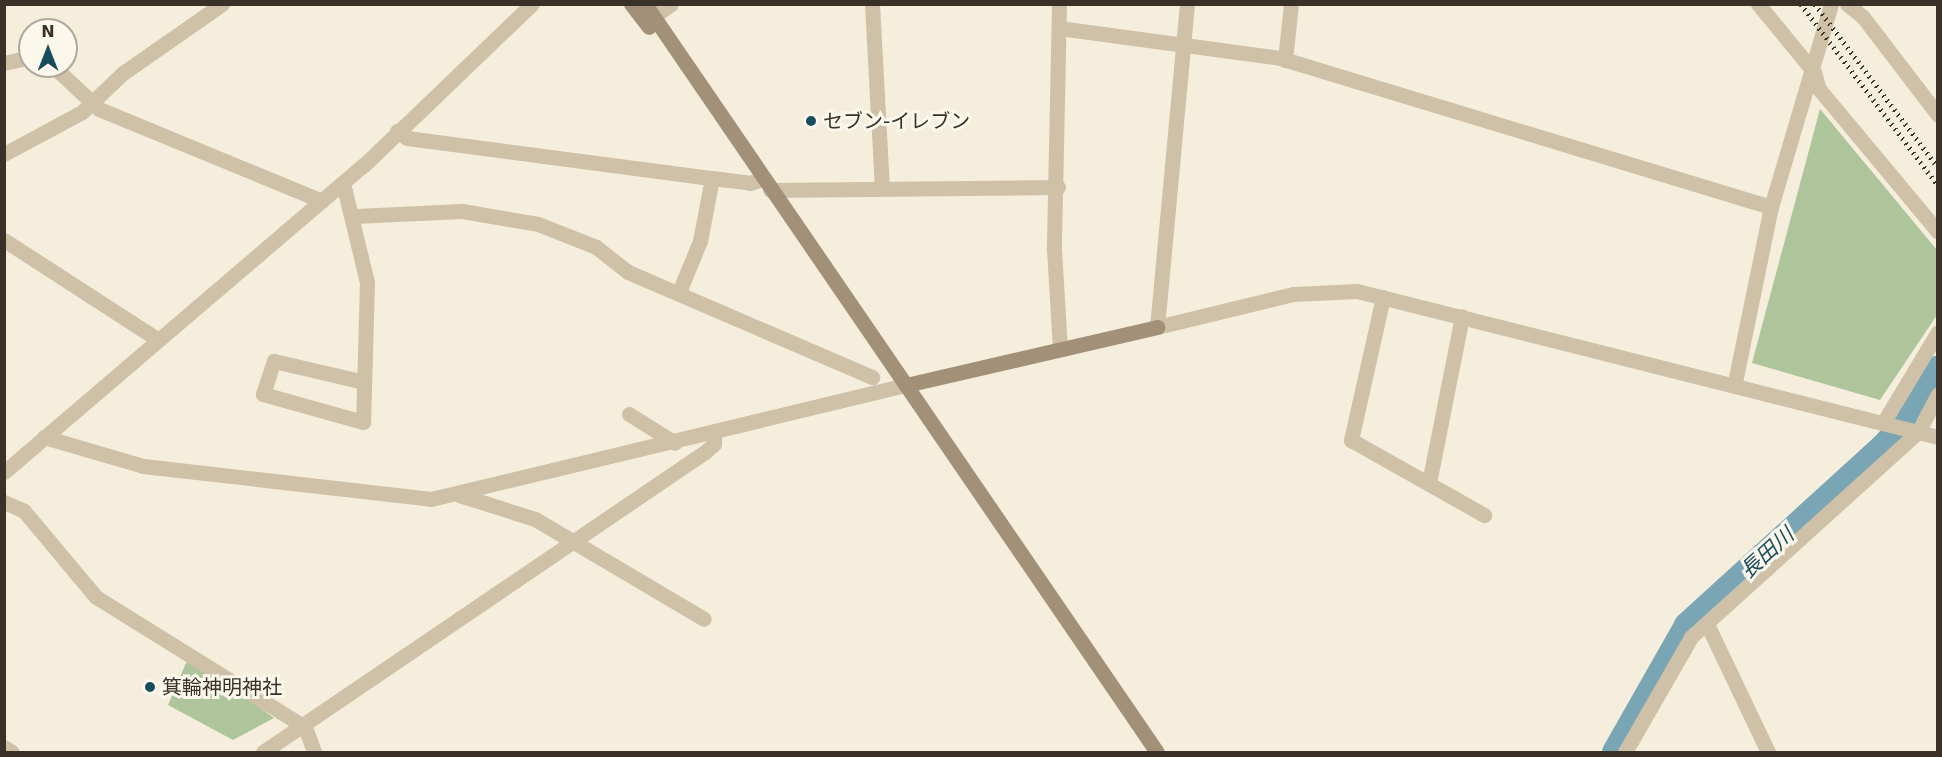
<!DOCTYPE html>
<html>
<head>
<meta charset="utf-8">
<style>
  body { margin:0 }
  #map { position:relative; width:1942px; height:757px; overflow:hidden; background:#f5eedd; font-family:"DejaVu Sans","Noto Sans JP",sans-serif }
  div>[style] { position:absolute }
  .green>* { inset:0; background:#aec59b }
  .river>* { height:27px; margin:-13.5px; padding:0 13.5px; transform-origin:13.5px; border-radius:13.5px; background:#79a5b4 }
  .street>* { height:15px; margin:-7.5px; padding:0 7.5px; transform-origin:7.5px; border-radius:7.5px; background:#cec1a7 }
  .secondary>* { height:15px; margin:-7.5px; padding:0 7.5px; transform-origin:7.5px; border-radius:7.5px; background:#a29078 }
  .rail>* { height:4.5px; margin-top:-2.25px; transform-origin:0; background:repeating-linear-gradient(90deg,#3a3228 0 1.5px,transparent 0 6px) }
  .dots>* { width:16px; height:16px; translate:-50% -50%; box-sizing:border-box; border:3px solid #fbf7ea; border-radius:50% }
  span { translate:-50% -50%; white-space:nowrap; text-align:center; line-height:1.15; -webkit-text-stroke:6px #fbf7ea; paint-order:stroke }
  .poi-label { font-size:20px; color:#3a3228 }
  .left { translate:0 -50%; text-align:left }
  .water-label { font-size:21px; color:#1a4c60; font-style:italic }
  .frame { position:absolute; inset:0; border:6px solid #3a3228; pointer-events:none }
  .north { position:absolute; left:18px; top:18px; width:60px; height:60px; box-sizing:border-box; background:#fbf7ea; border:2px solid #aea89c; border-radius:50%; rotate:0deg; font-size:16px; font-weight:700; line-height:24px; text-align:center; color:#3a3228 }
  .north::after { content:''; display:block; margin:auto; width:21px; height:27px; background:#1a4c60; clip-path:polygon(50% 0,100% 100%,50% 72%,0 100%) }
</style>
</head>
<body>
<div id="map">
  <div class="green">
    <div style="clip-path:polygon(1820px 109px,1937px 250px,1937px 315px,1880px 400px,1752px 363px)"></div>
    <div style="clip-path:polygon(189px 656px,274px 718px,233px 740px,168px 705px)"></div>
  </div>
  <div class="river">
    <div style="left:1615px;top:752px;width:146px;rotate:-60.4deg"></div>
    <div style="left:1687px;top:625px;width:266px;rotate:-42.3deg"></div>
    <div style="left:1884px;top:446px;width:44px;rotate:-48.7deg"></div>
    <div style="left:1913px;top:413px;width:51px;rotate:-60.9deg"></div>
  </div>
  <div class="street">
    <div style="left:872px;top:4px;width:183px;rotate:86.9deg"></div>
    <div style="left:1059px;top:4px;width:245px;rotate:91.2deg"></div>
    <div style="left:1054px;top:249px;width:100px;rotate:86.6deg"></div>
    <div style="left:1187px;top:4px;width:324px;rotate:95.3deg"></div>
    <div style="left:1157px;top:327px;width:140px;rotate:-13.6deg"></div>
    <div style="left:1293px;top:294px;width:64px;rotate:-2.7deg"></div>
    <div style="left:1357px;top:291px;width:599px;rotate:14.11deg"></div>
    <div style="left:1758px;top:4px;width:88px;rotate:50.5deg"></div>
    <div style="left:1814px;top:72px;width:18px;rotate:74deg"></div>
    <div style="left:1819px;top:89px;width:186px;rotate:50.2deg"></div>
    <div style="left:1847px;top:4px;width:21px;rotate:39deg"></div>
    <div style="left:1863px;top:17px;width:123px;rotate:52.6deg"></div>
    <div style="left:653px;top:17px;width:22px;rotate:-36deg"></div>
    <div style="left:1059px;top:28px;width:223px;rotate:7.7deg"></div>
    <div style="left:1280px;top:58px;width:513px;rotate:16.88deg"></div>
    <div style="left:1285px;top:60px;width:56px;rotate:-83.9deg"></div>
    <div style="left:4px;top:63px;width:27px;rotate:-13deg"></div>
    <div style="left:53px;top:66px;width:63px;rotate:43.1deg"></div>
    <div style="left:99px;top:109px;width:241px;rotate:22.4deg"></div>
    <div style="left:397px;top:131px;width:12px;rotate:35deg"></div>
    <div style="left:407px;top:138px;width:308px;rotate:7.5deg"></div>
    <div style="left:712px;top:178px;width:38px;rotate:7deg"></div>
    <div style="left:750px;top:183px;width:13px;rotate:-18deg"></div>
    <div style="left:4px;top:154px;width:89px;rotate:-28.3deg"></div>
    <div style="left:82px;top:112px;width:57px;rotate:-43.6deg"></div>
    <div style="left:123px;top:73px;width:121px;rotate:-34.9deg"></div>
    <div style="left:343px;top:183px;width:102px;rotate:76.4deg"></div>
    <div style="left:367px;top:282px;width:140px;rotate:91.6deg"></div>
    <div style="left:363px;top:422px;width:104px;rotate:-164.4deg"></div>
    <div style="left:263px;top:394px;width:35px;rotate:-72deg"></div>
    <div style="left:274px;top:361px;width:92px;rotate:13.1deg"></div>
    <div style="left:770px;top:190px;width:288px;rotate:-0.6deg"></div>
    <div style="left:355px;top:216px;width:107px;rotate:-2.7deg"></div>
    <div style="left:462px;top:211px;width:77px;rotate:9.7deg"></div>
    <div style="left:538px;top:224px;width:62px;rotate:21.6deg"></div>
    <div style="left:596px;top:247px;width:41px;rotate:38deg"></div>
    <div style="left:628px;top:272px;width:266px;rotate:23.3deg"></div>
    <div style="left:4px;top:240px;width:182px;rotate:32.9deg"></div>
    <div style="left:679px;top:292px;width:55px;rotate:-67.6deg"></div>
    <div style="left:700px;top:241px;width:64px;rotate:-79.2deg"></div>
    <div style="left:1383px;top:297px;width:147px;rotate:102.6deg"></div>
    <div style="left:1351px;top:440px;width:153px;rotate:29.4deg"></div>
    <div style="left:1735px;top:382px;width:179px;rotate:-78.4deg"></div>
    <div style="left:1771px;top:207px;width:212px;rotate:-73.5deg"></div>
    <div style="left:629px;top:414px;width:54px;rotate:32.2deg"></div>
    <div style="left:1883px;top:423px;width:106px;rotate:-58.9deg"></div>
    <div style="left:44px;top:437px;width:103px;rotate:16.3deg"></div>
    <div style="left:143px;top:466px;width:290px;rotate:6.5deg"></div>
    <div style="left:431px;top:499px;width:488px;rotate:-13.5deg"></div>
    <div style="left:4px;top:472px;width:473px;rotate:-40.5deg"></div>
    <div style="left:364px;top:165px;width:233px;rotate:-43.8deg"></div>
    <div style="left:1429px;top:483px;width:170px;rotate:-78.8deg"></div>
    <div style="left:459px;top:495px;width:80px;rotate:17.5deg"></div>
    <div style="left:535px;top:519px;width:196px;rotate:30.6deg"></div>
    <div style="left:4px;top:502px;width:22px;rotate:24deg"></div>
    <div style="left:24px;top:511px;width:112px;rotate:50.1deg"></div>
    <div style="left:96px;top:597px;width:246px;rotate:31.9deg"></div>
    <div style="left:305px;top:727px;width:27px;rotate:70deg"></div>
    <div style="left:1707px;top:624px;width:142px;rotate:64.5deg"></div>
    <div style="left:4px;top:747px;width:9px;rotate:32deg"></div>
    <div style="left:263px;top:752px;width:534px;rotate:-34.17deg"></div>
    <div style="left:705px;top:452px;width:12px;rotate:-42deg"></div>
    <div style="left:714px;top:444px;width:10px;rotate:-90deg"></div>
    <div style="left:1625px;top:752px;width:133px;rotate:-60.1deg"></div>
    <div style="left:1691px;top:637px;width:306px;rotate:-42.1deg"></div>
    <div style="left:1918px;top:432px;width:43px;rotate:-62.2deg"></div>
  </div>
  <div class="secondary">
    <div style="left:631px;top:4px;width:29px;rotate:52deg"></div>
    <div style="left:645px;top:4px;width:906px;rotate:55.61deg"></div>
    <div style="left:906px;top:385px;width:258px;rotate:-13deg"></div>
  </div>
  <div class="rail">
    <div style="left:1801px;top:4px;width:227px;rotate:52.9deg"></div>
    <div style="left:1815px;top:4px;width:204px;rotate:53deg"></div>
  </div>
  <div class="dots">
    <div style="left:811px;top:121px;background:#1a4c60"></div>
    <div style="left:150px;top:687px;background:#1a4c60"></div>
  </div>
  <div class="poi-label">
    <span class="left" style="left:823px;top:121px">セブン-イレブン</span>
    <span class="left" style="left:162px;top:687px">箕輪神明神社</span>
  </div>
  <div class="water-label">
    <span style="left:1767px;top:553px;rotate:-42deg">長田川</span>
  </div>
  <div class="frame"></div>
  <div class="north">N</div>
</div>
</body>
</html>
